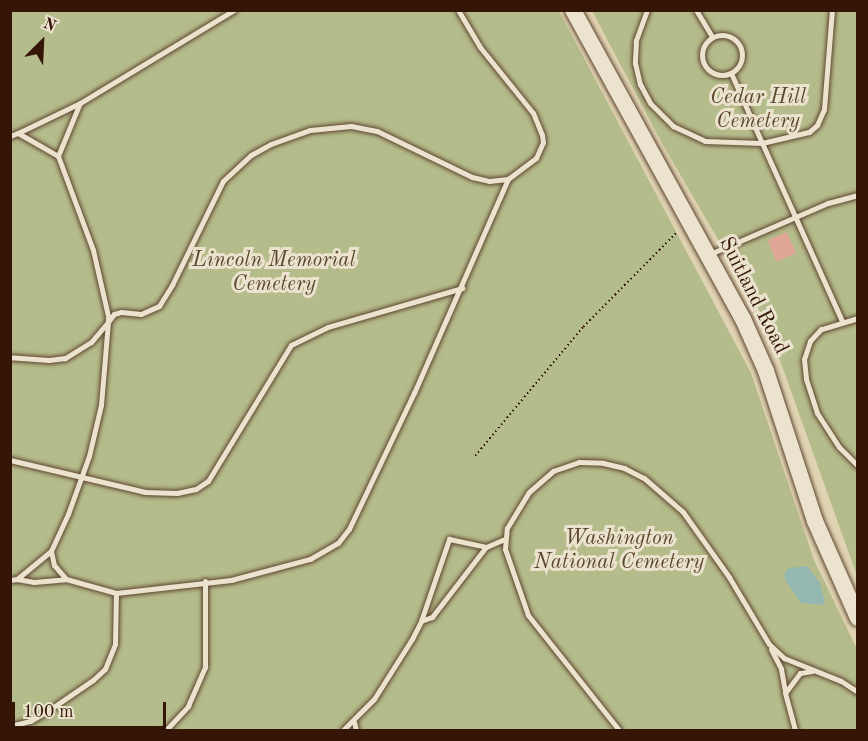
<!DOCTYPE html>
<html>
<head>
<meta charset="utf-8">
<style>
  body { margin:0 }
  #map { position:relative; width:868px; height:741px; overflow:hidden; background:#e1d4b4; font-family:"Old Standard TT",serif }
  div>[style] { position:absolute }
  .green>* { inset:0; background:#b5bc8b }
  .water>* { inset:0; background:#95b7b2 }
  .building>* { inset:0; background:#e0a698; transform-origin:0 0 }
  .path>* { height:1.5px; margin-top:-0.75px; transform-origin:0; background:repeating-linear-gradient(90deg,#351605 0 1.5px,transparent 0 4.5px) }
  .roads { filter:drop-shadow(0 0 2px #604631) drop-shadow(0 0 2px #604631) }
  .service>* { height:5px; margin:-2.5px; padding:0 2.5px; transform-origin:2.5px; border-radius:2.5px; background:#ece3ce }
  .service>.ring { margin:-2.5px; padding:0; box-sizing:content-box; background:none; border:5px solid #ece3ce; border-radius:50% }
  .secondary>* { height:16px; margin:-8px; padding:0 8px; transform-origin:8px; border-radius:8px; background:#ece3ce }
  span { translate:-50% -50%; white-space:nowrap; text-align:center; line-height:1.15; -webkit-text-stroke:6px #ece3ce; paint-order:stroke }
  .park-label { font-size:21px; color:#5b482d; font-style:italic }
  .street-label { font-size:21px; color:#351605 }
  .frame { position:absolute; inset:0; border:12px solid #351605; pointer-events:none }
  .north { position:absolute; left:12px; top:12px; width:60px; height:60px; -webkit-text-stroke:4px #ece3ce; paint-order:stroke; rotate:24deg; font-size:16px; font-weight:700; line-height:24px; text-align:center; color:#351605 }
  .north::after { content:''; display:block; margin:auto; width:21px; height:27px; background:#351605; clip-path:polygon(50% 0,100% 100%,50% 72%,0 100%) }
  .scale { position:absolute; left:12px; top:702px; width:154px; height:27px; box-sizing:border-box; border:3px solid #351605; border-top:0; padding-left:8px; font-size:18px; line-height:21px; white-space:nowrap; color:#351605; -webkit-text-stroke:4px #ece3ce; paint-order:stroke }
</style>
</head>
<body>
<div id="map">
  <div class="green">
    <div style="clip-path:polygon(10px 11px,559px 11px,751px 373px,814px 560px,857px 649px,857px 730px,11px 730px)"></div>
    <div style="clip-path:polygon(592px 11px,857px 11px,857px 576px,767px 324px,663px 145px)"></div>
  </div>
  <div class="water">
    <div style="clip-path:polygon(807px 566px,820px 583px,825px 603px,821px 605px,801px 603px,785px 580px,785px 572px,789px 568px)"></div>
  </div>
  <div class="building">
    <div style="left:787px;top:232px;width:23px;height:21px;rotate:67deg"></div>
  </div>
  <div class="path">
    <div style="left:475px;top:456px;width:168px;rotate:-50.1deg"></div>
    <div style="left:583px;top:327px;width:135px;rotate:-45.3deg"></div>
  </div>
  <div class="roads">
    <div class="service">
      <div style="left:647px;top:10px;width:33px;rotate:110deg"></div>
      <div style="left:636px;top:41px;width:22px;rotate:93deg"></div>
      <div style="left:635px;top:63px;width:22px;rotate:77deg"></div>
      <div style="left:640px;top:84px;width:21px;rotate:62deg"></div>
      <div style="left:650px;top:103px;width:33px;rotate:45deg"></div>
      <div style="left:673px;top:126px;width:35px;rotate:25deg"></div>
      <div style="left:705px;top:141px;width:57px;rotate:2deg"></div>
      <div style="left:762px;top:143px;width:195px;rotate:65.8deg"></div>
      <div style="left:696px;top:10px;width:31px;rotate:59deg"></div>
      <div class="ring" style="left:702px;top:35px;width:35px;height:35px"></div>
      <div style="left:731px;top:73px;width:77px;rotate:66.1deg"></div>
      <div style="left:762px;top:143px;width:48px;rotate:-13.2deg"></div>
      <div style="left:809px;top:132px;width:11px;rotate:-41deg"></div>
      <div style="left:817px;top:125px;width:17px;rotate:-66deg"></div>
      <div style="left:824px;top:109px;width:99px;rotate:-85.4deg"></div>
      <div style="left:18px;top:133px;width:69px;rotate:-25.8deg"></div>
      <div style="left:80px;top:103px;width:180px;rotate:-31.1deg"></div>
      <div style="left:10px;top:136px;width:9px;rotate:-21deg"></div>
      <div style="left:18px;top:133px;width:46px;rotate:29.9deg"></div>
      <div style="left:58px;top:156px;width:100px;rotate:69.6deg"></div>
      <div style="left:93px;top:250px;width:68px;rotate:77.2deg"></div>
      <div style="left:108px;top:316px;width:6px;rotate:90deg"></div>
      <div style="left:108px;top:322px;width:26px;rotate:130deg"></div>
      <div style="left:91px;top:342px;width:31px;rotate:148deg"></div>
      <div style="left:65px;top:358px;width:16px;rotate:173deg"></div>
      <div style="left:49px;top:360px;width:39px;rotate:-176deg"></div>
      <div style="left:58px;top:156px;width:55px;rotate:-67.6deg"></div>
      <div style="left:710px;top:254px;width:129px;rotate:-23.4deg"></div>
      <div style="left:828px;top:203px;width:31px;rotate:-15deg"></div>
      <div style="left:858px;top:318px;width:39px;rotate:163deg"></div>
      <div style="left:821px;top:329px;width:16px;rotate:133deg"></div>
      <div style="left:810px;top:341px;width:19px;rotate:108deg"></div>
      <div style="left:804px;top:359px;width:20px;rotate:84deg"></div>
      <div style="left:806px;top:379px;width:36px;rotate:72deg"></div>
      <div style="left:817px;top:413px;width:40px;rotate:57.1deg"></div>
      <div style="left:839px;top:447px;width:27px;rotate:45deg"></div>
      <div style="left:10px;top:460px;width:139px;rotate:13.3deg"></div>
      <div style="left:145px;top:492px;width:32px;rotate:2deg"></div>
      <div style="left:177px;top:493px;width:19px;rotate:-12deg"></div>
      <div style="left:196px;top:489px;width:14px;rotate:-34deg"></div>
      <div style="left:208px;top:481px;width:159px;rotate:-58.6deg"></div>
      <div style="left:291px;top:345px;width:41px;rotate:-25.9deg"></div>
      <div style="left:328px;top:327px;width:140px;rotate:-16.2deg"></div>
      <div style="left:51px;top:551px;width:14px;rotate:78deg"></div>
      <div style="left:54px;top:565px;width:18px;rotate:49deg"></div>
      <div style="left:17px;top:579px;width:17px;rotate:10deg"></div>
      <div style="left:34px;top:582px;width:32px;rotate:-5deg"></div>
      <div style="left:66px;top:579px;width:52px;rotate:15.6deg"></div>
      <div style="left:116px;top:593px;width:116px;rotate:-6.4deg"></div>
      <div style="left:231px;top:580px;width:82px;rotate:-14.9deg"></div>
      <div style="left:310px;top:559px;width:32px;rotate:-30deg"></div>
      <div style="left:338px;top:543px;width:18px;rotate:-52deg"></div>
      <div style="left:349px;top:529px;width:151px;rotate:-64.5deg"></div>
      <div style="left:414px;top:393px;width:234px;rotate:-66.3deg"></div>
      <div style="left:10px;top:580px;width:7px;rotate:-8deg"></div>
      <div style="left:17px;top:579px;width:44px;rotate:-39.5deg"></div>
      <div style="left:51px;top:551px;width:41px;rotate:-65.3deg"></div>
      <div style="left:68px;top:514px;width:62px;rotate:-70.1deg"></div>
      <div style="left:89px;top:456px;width:52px;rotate:-76.8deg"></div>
      <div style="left:101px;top:405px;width:83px;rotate:-85.2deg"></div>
      <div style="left:108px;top:322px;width:10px;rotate:-53deg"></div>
      <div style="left:114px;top:314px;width:7px;rotate:-16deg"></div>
      <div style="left:121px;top:312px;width:20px;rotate:6deg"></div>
      <div style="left:141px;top:314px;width:20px;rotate:-24deg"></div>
      <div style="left:159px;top:306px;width:25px;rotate:-58deg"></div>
      <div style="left:172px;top:285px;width:116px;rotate:-63.9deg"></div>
      <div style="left:223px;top:181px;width:38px;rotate:-43deg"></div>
      <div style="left:251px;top:155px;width:23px;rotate:-29deg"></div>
      <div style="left:271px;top:144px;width:41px;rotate:-19.7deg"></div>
      <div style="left:310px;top:130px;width:41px;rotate:-5.6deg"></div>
      <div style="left:351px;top:126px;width:26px;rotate:11deg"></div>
      <div style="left:377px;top:131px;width:106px;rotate:25.8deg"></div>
      <div style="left:472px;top:177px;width:17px;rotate:13deg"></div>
      <div style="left:489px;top:181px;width:19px;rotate:-6deg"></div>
      <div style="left:508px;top:179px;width:35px;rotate:-37deg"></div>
      <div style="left:536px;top:158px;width:17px;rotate:-66deg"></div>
      <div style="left:543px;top:142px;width:7px;rotate:-98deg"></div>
      <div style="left:542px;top:135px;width:24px;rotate:-112deg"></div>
      <div style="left:533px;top:113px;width:85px;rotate:-128.8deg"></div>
      <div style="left:480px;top:47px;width:43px;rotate:-120.7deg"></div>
      <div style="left:421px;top:621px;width:12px;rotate:-20deg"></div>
      <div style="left:432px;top:617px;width:88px;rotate:-52.4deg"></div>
      <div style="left:771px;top:649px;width:22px;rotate:63deg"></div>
      <div style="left:781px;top:669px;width:22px;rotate:80deg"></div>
      <div style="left:354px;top:722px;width:8px;rotate:76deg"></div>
      <div style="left:10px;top:726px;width:21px;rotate:-14deg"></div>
      <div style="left:30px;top:721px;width:22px;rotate:-30deg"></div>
      <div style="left:49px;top:710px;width:53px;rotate:-34.3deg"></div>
      <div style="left:93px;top:680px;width:16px;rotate:-43deg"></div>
      <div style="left:105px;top:669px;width:27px;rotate:-68deg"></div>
      <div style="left:115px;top:644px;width:51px;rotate:-88.9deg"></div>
      <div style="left:166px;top:730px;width:33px;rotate:-47deg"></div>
      <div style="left:188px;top:706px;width:43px;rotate:-66.4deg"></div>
      <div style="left:205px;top:667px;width:86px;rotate:-90deg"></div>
      <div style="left:343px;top:730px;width:44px;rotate:-45deg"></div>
      <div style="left:374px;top:699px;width:71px;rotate:-57.7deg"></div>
      <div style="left:412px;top:639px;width:20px;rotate:-63deg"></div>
      <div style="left:421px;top:621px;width:87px;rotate:-71.1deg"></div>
      <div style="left:449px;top:539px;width:38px;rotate:12deg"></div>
      <div style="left:486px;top:547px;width:21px;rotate:-23deg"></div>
      <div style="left:619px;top:730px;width:147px;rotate:-128.4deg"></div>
      <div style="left:528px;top:615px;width:70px;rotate:-109.2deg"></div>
      <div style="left:505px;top:549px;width:21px;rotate:-85deg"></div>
      <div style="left:507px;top:528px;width:42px;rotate:-58.6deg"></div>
      <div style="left:529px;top:492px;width:32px;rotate:-41deg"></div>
      <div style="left:553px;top:471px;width:28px;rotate:-19deg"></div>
      <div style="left:579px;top:462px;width:24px;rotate:2deg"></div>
      <div style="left:603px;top:463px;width:22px;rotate:13deg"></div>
      <div style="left:624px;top:468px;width:22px;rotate:27deg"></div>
      <div style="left:644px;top:478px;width:52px;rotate:41.1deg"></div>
      <div style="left:683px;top:512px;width:80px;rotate:54.7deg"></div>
      <div style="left:729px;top:577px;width:78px;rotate:59.2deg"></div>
      <div style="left:769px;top:644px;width:21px;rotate:43deg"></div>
      <div style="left:784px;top:658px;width:61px;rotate:22deg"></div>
      <div style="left:841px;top:681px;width:20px;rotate:33deg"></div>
      <div style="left:795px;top:730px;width:38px;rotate:-105deg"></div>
      <div style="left:785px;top:693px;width:25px;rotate:-53deg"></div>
      <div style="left:800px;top:673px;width:12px;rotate:-9deg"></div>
    </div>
    <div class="secondary">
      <div style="left:573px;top:10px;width:353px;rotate:61.2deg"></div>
      <div style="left:743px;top:319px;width:57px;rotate:66.1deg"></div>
      <div style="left:766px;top:371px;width:158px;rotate:71.9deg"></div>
      <div style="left:815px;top:521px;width:106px;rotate:66.1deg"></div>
    </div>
  </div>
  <div class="park-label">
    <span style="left:758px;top:110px">Cedar Hill<br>Cemetery</span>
    <span style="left:274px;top:273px">Lincoln Memorial<br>Cemetery</span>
    <span style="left:619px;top:551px">Washington<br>National Cemetery</span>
  </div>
  <div class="street-label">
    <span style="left:753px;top:296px;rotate:63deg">Suitland Road</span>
  </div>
  <div class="frame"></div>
  <div class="north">N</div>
  <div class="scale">100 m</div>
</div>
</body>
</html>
